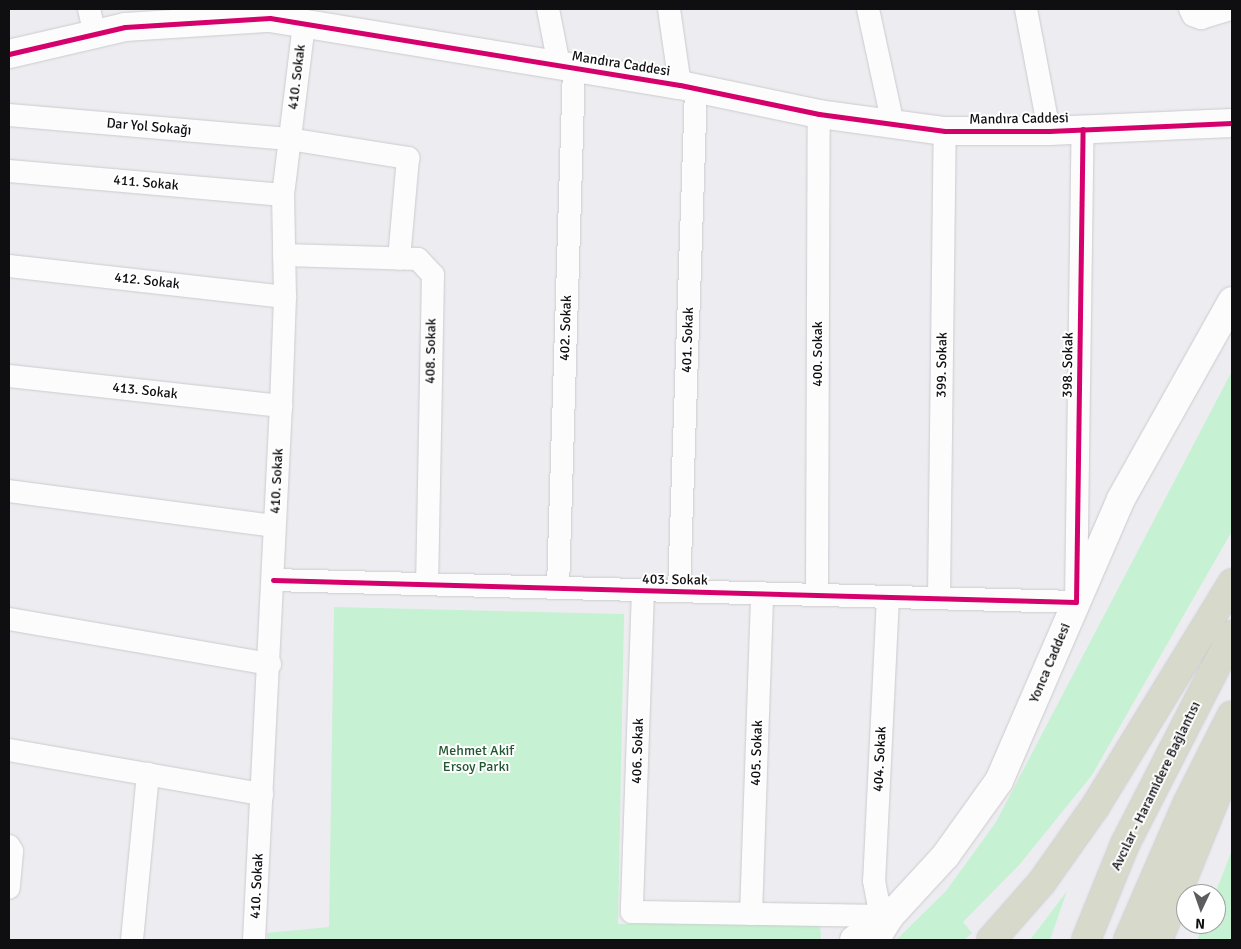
<!DOCTYPE html>
<html>
<head>
<meta charset="utf-8">
<style>
  body { margin:0 }
  #map { position:relative; width:1241px; height:949px; overflow:hidden; background:#ededf1; font-family:Signika,sans-serif }
  div>[style] { position:absolute }
  .green>* { inset:0; background:#c6f1d2 }
  .roads { filter:drop-shadow(0 0 1px #cbcbce) drop-shadow(0 0 1px #cbcbce) }
  .minor>* { height:22px; margin:-11px; padding:0 11px; transform-origin:11px; border-radius:11px; background:#fcfcfd }
  .tertiary>* { height:28px; margin:-14px; padding:0 14px; transform-origin:14px; border-radius:14px; background:#fcfcfd }
  .secondary>* { height:28px; margin:-14px; padding:0 14px; transform-origin:14px; border-radius:14px; background:#fcfcfd }
  .trunk>* { height:28px; margin:-14px; padding:0 14px; transform-origin:14px; border-radius:14px; background:#d7daca }
  .cycleway>* { height:5px; margin:-2.5px; padding:0 2.5px; transform-origin:2.5px; border-radius:2.5px; background:#d6006c }
  span { translate:-50% -50%; white-space:nowrap; text-align:center; line-height:1.15; -webkit-text-stroke:4px #fff; paint-order:stroke }
  .street-label { font-size:14px; color:#0f0e11 }
  .park-label { font-size:14px; color:#205731 }
  .frame { position:absolute; inset:0; border:10px solid #0f0e11; pointer-events:none }
  .north { position:absolute; left:1176px; top:884px; width:50px; height:50px; box-sizing:border-box; background:#fff; border:1px solid #9f9fa0; border-radius:50%; rotate:183deg; font-size:14px; font-weight:700; line-height:20px; text-align:center; color:#0f0e11 }
  .north::after { content:''; display:block; margin:auto; width:18px; height:22px; background:#5d5c5f; clip-path:polygon(50% 0,100% 100%,50% 72%,0 100%) }
</style>
</head>
<body>
<div id="map">
  <div class="green">
    <div style="clip-path:polygon(1232px 371px,1232px 531px,1092px 775px,1020px 864px,963px 922px,972px 933px,964px 940px,896px 940px,946px 891px,996px 822px)"></div>
    <div style="clip-path:polygon(334px 607px,624px 614px,618px 924px,820px 924px,821px 940px,267px 940px,267px 933px,329px 927px)"></div>
    <div style="clip-path:polygon(1232px 850px,1232px 940px,1197px 940px,1203px 924px,1216px 924px,1215px 894px)"></div>
    <div style="clip-path:polygon(1067px 891px,1050px 940px,1030px 940px)"></div>
  </div>
  <div class="roads">
    <div class="minor">
      <div style="left:89px;top:9px;width:27px;rotate:77deg"></div>
      <div style="left:548px;top:9px;width:57px;rotate:78.9deg"></div>
      <div style="left:669px;top:9px;width:77px;rotate:81.8deg"></div>
      <div style="left:868px;top:9px;width:119px;rotate:77.8deg"></div>
      <div style="left:1026px;top:9px;width:124px;rotate:79.3deg"></div>
      <div style="left:1190px;top:9px;width:7px;rotate:63deg"></div>
      <div style="left:1193px;top:15px;width:9px;rotate:21deg"></div>
      <div style="left:1201px;top:18px;width:30px;rotate:-17deg"></div>
      <div style="left:9px;top:115px;width:281px;rotate:4.9deg"></div>
      <div style="left:289px;top:139px;width:121px;rotate:9.1deg"></div>
      <div style="left:408px;top:158px;width:101px;rotate:95.1deg"></div>
      <div style="left:9px;top:171px;width:275px;rotate:5deg"></div>
      <div style="left:284px;top:255px;width:134px;rotate:1.7deg"></div>
      <div style="left:418px;top:259px;width:22px;rotate:47deg"></div>
      <div style="left:433px;top:275px;width:309px;rotate:91.1deg"></div>
      <div style="left:9px;top:266px;width:278px;rotate:6.4deg"></div>
      <div style="left:9px;top:376px;width:274px;rotate:6.3deg"></div>
      <div style="left:9px;top:491px;width:267px;rotate:7.5deg"></div>
      <div style="left:273px;top:580px;width:803px;rotate:1.57deg"></div>
      <div style="left:1076px;top:602px;width:473px;rotate:-89.2deg"></div>
      <div style="left:558px;top:588px;width:520px;rotate:-88.24deg"></div>
      <div style="left:643px;top:590px;width:322px;rotate:92deg"></div>
      <div style="left:632px;top:912px;width:258px;rotate:0.9deg"></div>
      <div style="left:679px;top:591px;width:503px;rotate:-88.06deg"></div>
      <div style="left:817px;top:595px;width:481px;rotate:-89.8deg"></div>
      <div style="left:888px;top:597px;width:284px;rotate:92.8deg"></div>
      <div style="left:874px;top:881px;width:20px;rotate:79deg"></div>
      <div style="left:878px;top:901px;width:19px;rotate:51deg"></div>
      <div style="left:939px;top:598px;width:467px;rotate:-89.3deg"></div>
      <div style="left:9px;top:619px;width:265px;rotate:9.8deg"></div>
      <div style="left:9px;top:750px;width:257px;rotate:9.9deg"></div>
      <div style="left:9px;top:846px;width:6px;rotate:59deg"></div>
      <div style="left:12px;top:851px;width:37px;rotate:95deg"></div>
      <div style="left:751px;top:914px;width:321px;rotate:-88deg"></div>
      <div style="left:132px;top:940px;width:167px;rotate:-84.5deg"></div>
      <div style="left:254px;top:940px;width:535px;rotate:-87.11deg"></div>
      <div style="left:281px;top:406px;width:109px;rotate:-87.9deg"></div>
      <div style="left:285px;top:297px;width:102px;rotate:-91.1deg"></div>
      <div style="left:283px;top:195px;width:173px;rotate:-83deg"></div>
    </div>
    <div class="tertiary">
      <div style="left:9px;top:54px;width:119px;rotate:-13.1deg"></div>
      <div style="left:125px;top:27px;width:145px;rotate:-3.6deg"></div>
      <div style="left:270px;top:18px;width:415px;rotate:9.3deg"></div>
      <div style="left:680px;top:85px;width:142px;rotate:11.8deg"></div>
      <div style="left:819px;top:114px;width:127px;rotate:7.7deg"></div>
      <div style="left:945px;top:131px;width:104px"></div>
      <div style="left:1049px;top:131px;width:183px;rotate:-2.5deg"></div>
      <div style="left:854px;top:940px;width:43px;rotate:-33.7deg"></div>
    </div>
    <div class="secondary">
      <div style="left:875px;top:940px;width:28px;rotate:-58deg"></div>
      <div style="left:890px;top:916px;width:83px;rotate:-47.4deg"></div>
      <div style="left:946px;top:855px;width:91px;rotate:-54.4deg"></div>
      <div style="left:999px;top:781px;width:307px;rotate:-66.6deg"></div>
      <div style="left:1121px;top:499px;width:227px;rotate:-60.7deg"></div>
    </div>
    <div class="trunk">
      <div style="left:991px;top:940px;width:77px;rotate:-48.7deg"></div>
      <div style="left:1042px;top:882px;width:92px;rotate:-54.8deg"></div>
      <div style="left:1095px;top:807px;width:263px;rotate:-58.5deg"></div>
      <div style="left:1086px;top:940px;width:104px;rotate:-67.9deg"></div>
      <div style="left:1125px;top:844px;width:235px;rotate:-62.9deg"></div>
      <div style="left:1128px;top:940px;width:150px;rotate:-66.5deg"></div>
      <div style="left:1188px;top:802px;width:97px;rotate:-63.2deg"></div>
      <div style="left:1158px;top:940px;width:197px;rotate:-68deg"></div>
    </div>
  </div>
  <div class="cycleway">
    <div style="left:9px;top:54px;width:119px;rotate:-13.1deg"></div>
    <div style="left:125px;top:27px;width:145px;rotate:-3.6deg"></div>
    <div style="left:270px;top:18px;width:415px;rotate:9.3deg"></div>
    <div style="left:680px;top:85px;width:142px;rotate:11.8deg"></div>
    <div style="left:819px;top:114px;width:127px;rotate:7.7deg"></div>
    <div style="left:945px;top:131px;width:104px"></div>
    <div style="left:1049px;top:131px;width:183px;rotate:-2.5deg"></div>
    <div style="left:273px;top:580px;width:803px;rotate:1.57deg"></div>
    <div style="left:1076px;top:602px;width:473px;rotate:-89.2deg"></div>
  </div>
  <div class="street-label">
    <span style="left:621px;top:64px;rotate:9deg">Mandıra Caddesi</span>
    <span style="left:297px;top:77px;rotate:-83deg">410. Sokak</span>
    <span style="left:1019px;top:119px;rotate:-1deg">Mandıra Caddesi</span>
    <span style="left:149px;top:127px;rotate:5deg">Dar Yol Sokağı</span>
    <span style="left:146px;top:183px;rotate:5deg">411. Sokak</span>
    <span style="left:147px;top:281px;rotate:6deg">412. Sokak</span>
    <span style="left:566px;top:328px;rotate:-88deg">402. Sokak</span>
    <span style="left:688px;top:340px;rotate:-88deg">401. Sokak</span>
    <span style="left:431px;top:351px;rotate:-89deg">408. Sokak</span>
    <span style="left:818px;top:354px;rotate:-90deg">400. Sokak</span>
    <span style="left:942px;top:365px;rotate:-89deg">399. Sokak</span>
    <span style="left:1068px;top:365px;rotate:-89deg">398. Sokak</span>
    <span style="left:145px;top:391px;rotate:6deg">413. Sokak</span>
    <span style="left:277px;top:481px;rotate:-87deg">410. Sokak</span>
    <span style="left:675px;top:580px;rotate:1deg">403. Sokak</span>
    <span style="left:1050px;top:663px;rotate:-67deg">Yonca Caddesi</span>
    <span style="left:638px;top:751px;rotate:-88deg">406. Sokak</span>
    <span style="left:757px;top:753px;rotate:-88deg">405. Sokak</span>
    <span style="left:880px;top:759px;rotate:-87deg">404. Sokak</span>
    <span style="left:1156px;top:786px;rotate:-64deg">Avcılar - Haramidere Bağlantısı</span>
    <span style="left:257px;top:886px;rotate:-87deg">410. Sokak</span>
  </div>
  <div class="park-label">
    <span style="left:476px;top:759px">Mehmet Akif<br>Ersoy Parkı</span>
  </div>
  <div class="frame"></div>
  <div class="north">N</div>
</div>
</body>
</html>
